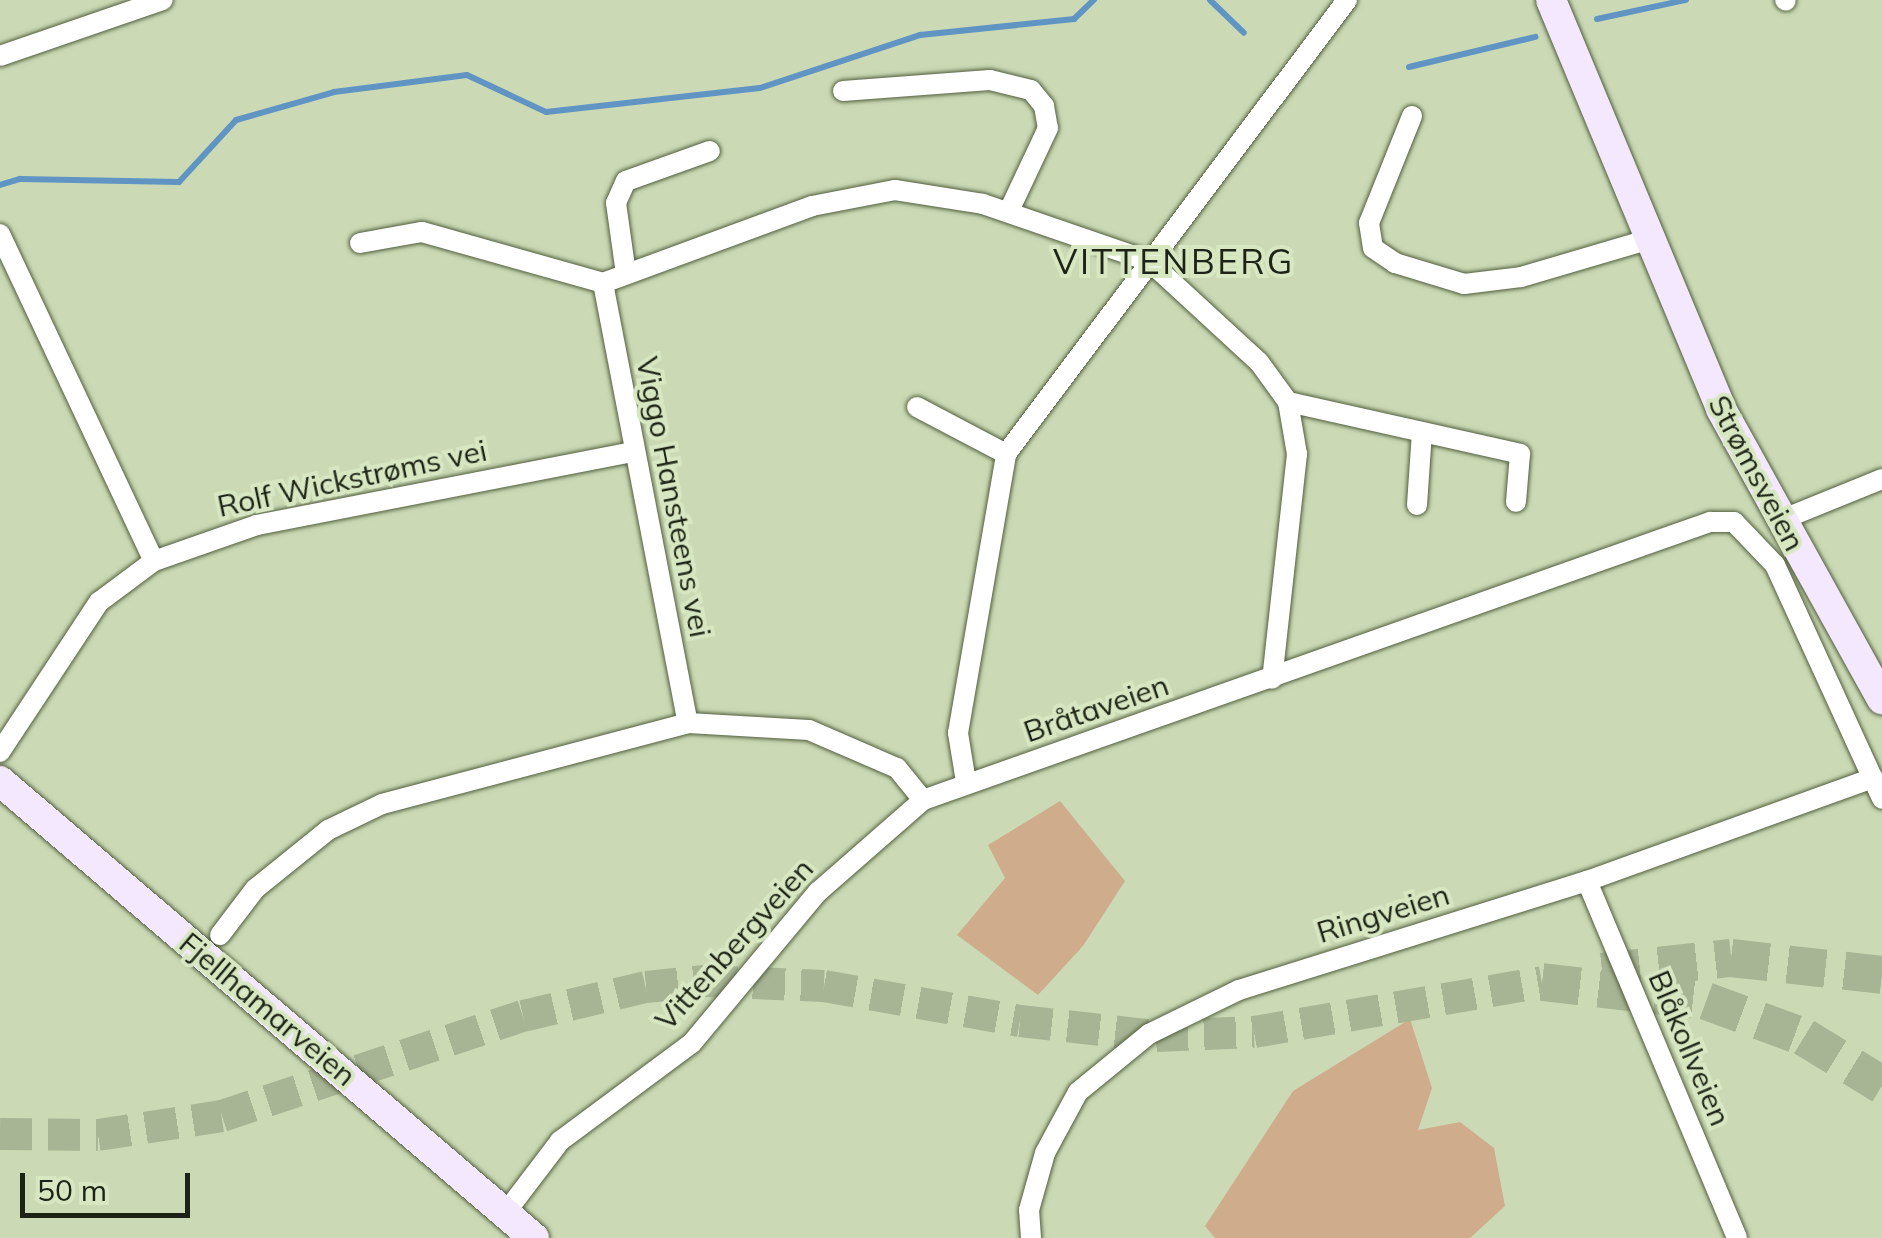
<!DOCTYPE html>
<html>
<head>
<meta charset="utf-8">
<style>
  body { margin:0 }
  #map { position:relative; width:1882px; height:1238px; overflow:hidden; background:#cbdab5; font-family:Mulish,sans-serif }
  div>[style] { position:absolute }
  .green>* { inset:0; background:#cfad8c }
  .stream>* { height:6px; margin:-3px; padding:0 3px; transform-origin:3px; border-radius:3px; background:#6095c3 }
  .primary-tunnel>* { height:32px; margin-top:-16px; transform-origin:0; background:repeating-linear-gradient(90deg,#a8b595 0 32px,transparent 0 48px) }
  .highway-tunnel>* { height:38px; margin-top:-19px; transform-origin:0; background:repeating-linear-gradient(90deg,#a8b595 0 38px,transparent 0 57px) }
  .roads { filter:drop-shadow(0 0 2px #525e3e) drop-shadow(0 0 2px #525e3e) }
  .street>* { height:20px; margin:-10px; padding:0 10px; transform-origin:10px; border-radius:10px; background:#fff }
  .secondary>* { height:30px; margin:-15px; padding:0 15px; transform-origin:15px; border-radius:15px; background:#f3e8fe }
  span { translate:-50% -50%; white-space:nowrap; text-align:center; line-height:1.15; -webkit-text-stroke:8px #d7e7c2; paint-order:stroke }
  .street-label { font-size:30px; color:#1d2315 }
  .quarter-label { font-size:35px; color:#1d2315; letter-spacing:2.5px }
  .scale { position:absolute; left:20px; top:1173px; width:170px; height:45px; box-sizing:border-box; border:5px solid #1d2315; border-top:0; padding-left:12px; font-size:30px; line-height:35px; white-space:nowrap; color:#1d2315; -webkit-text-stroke:8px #d7e7c2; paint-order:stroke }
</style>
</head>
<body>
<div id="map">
  <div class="green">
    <div style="clip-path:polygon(1060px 801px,1125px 881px,1083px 946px,1038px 995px,957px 935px,1005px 878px,988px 845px)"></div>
    <div style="clip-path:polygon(1410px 1019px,1432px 1088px,1418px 1130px,1460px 1122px,1494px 1148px,1505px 1206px,1470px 1238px,1215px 1238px,1205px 1226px,1293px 1091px)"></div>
  </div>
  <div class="stream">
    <div style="left:1210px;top:0;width:47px;rotate:44.1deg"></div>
    <div style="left:1597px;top:19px;width:91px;rotate:-12.1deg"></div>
    <div style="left:1409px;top:67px;width:130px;rotate:-13.4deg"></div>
    <div style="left:0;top:185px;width:21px;rotate:-17deg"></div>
    <div style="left:20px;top:179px;width:159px;rotate:1.1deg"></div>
    <div style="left:179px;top:182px;width:84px;rotate:-47.4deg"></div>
    <div style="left:236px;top:120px;width:102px;rotate:-15.9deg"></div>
    <div style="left:334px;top:92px;width:134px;rotate:-7.3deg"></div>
    <div style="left:467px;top:75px;width:87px;rotate:25.1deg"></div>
    <div style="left:546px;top:112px;width:215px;rotate:-6.4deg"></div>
    <div style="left:760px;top:88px;width:169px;rotate:-18.3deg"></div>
    <div style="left:920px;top:35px;width:155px;rotate:-5.9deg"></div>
    <div style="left:1074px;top:19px;width:28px;rotate:-44deg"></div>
  </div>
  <div class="primary-tunnel">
    <div style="left:0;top:1134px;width:98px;rotate:0.6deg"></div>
    <div style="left:98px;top:1135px;width:125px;rotate:-8.7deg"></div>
    <div style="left:222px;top:1116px;width:317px;rotate:-18.4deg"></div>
    <div style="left:523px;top:1016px;width:126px;rotate:-13.3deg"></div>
    <div style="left:646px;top:987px;width:59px;rotate:-5.8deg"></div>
    <div style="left:705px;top:981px;width:119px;rotate:2.4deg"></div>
    <div style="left:824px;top:986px;width:199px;rotate:10.1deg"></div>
    <div style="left:1020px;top:1021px;width:137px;rotate:6.3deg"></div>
    <div style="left:1156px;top:1036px;width:98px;rotate:-2.3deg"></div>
    <div style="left:1254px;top:1032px;width:292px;rotate:-9.8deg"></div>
  </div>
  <div class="highway-tunnel">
    <div style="left:1602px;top:972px;width:130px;rotate:-6.2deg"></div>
    <div style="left:1731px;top:958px;width:152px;rotate:6.4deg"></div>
    <div style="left:1542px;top:982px;width:165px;rotate:6.6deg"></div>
    <div style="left:1706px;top:1001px;width:104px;rotate:20.2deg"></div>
    <div style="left:1804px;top:1037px;width:92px;rotate:31.6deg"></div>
  </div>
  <div class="roads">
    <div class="street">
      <div style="left:1785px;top:0;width:1px;rotate:45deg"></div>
      <div style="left:0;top:56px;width:172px;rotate:-19deg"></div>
      <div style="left:843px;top:91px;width:147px;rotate:-4.3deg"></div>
      <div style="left:990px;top:80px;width:42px;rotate:13.7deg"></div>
      <div style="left:1031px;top:90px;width:21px;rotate:51deg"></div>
      <div style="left:1044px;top:106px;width:22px;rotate:80deg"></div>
      <div style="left:1048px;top:128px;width:92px;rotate:115.2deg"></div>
      <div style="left:1412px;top:116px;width:115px;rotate:111.9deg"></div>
      <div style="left:1369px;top:223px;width:25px;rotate:81deg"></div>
      <div style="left:1373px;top:248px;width:27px;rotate:34deg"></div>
      <div style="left:1395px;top:263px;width:72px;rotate:16.9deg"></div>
      <div style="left:1464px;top:284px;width:57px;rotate:-7deg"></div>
      <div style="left:1521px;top:277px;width:134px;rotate:-16.4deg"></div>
      <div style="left:0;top:234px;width:361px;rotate:64.8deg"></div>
      <div style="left:360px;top:243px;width:63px;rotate:-10.1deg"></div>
      <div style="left:422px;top:232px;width:188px;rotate:15.7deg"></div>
      <div style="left:626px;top:274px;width:72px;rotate:-98deg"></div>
      <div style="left:616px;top:203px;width:24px;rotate:-66deg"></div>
      <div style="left:626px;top:181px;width:89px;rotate:-19.7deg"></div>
      <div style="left:603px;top:283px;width:223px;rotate:-20.2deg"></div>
      <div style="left:812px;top:206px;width:85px;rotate:-10.9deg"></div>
      <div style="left:895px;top:190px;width:89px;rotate:9deg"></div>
      <div style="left:983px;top:204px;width:176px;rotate:19deg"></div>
      <div style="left:1149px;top:261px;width:149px;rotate:42.6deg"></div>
      <div style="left:1259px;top:362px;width:49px;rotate:54.1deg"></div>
      <div style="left:1288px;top:402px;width:53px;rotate:80.2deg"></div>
      <div style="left:1297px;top:454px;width:226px;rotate:96.3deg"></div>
      <div style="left:603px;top:283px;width:448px;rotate:79.1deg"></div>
      <div style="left:1288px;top:402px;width:238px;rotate:12.6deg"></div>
      <div style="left:1520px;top:454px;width:48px;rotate:94.8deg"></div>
      <div style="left:917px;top:407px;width:101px;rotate:27.8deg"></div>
      <div style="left:1417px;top:505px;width:73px;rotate:-86.1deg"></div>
      <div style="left:1781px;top:520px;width:109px;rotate:-22.1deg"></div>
      <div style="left:0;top:752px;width:180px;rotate:-56.6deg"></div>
      <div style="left:99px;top:602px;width:69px;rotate:-36.7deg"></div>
      <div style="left:154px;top:561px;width:109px;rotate:-19.3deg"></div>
      <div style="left:257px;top:525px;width:383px;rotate:-11deg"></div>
      <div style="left:966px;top:782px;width:50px;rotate:-99.3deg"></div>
      <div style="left:958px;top:733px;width:283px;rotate:-80.2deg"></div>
      <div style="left:1006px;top:454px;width:568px;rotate:-53.09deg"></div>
      <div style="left:1587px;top:881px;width:387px;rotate:67.2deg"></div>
      <div style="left:220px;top:935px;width:58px;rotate:-52.7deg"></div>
      <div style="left:255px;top:889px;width:94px;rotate:-38.9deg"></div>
      <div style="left:328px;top:830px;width:60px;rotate:-25.7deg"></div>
      <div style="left:382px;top:804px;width:317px;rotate:-14.8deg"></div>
      <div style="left:688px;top:723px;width:121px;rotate:3.3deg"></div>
      <div style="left:809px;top:730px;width:96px;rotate:23.4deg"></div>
      <div style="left:897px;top:768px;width:41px;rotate:50.9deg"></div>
      <div style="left:506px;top:1212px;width:89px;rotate:-52.7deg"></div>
      <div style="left:560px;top:1141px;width:164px;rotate:-36.6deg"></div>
      <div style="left:692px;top:1043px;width:197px;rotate:-50.2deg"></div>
      <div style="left:818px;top:892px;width:140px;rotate:-41.2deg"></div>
      <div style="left:923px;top:800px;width:835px;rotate:-19.46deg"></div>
      <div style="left:1710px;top:522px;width:24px"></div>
      <div style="left:1734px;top:522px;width:59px;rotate:46.4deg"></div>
      <div style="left:1775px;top:565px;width:257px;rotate:65.4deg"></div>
      <div style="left:1031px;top:1238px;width:28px;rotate:-94deg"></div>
      <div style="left:1029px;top:1210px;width:59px;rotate:-74.3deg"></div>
      <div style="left:1045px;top:1153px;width:69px;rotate:-61.6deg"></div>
      <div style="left:1078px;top:1092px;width:92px;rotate:-39.2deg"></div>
      <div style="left:1149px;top:1034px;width:100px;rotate:-26.1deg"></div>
      <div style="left:1239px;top:990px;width:365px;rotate:-17.4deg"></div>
      <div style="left:1587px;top:881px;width:304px;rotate:-19.8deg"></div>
    </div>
    <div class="secondary">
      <div style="left:1551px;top:0;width:443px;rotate:67.4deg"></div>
      <div style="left:1721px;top:409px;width:332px;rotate:61deg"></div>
      <div style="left:0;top:781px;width:703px;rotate:40.56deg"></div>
    </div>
  </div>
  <div class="street-label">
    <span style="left:1757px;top:473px;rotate:62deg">Strømsveien</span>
    <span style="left:352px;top:478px;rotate:-12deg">Rolf Wickstrøms vei</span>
    <span style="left:674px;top:497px;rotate:79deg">Viggo Hansteens vei</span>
    <span style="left:1096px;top:708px;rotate:-19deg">Bråtaveien</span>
    <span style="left:1383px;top:913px;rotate:-17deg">Ringveien</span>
    <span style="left:734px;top:944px;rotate:-48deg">Vittenbergveien</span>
    <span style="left:268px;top:1009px;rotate:40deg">Fjellhamarveien</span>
    <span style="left:1690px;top:1048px;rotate:67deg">Blåkollveien</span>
  </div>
  <div class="quarter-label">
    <span style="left:1174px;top:261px">VITTENBERG</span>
  </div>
  <div class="scale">50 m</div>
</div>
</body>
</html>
